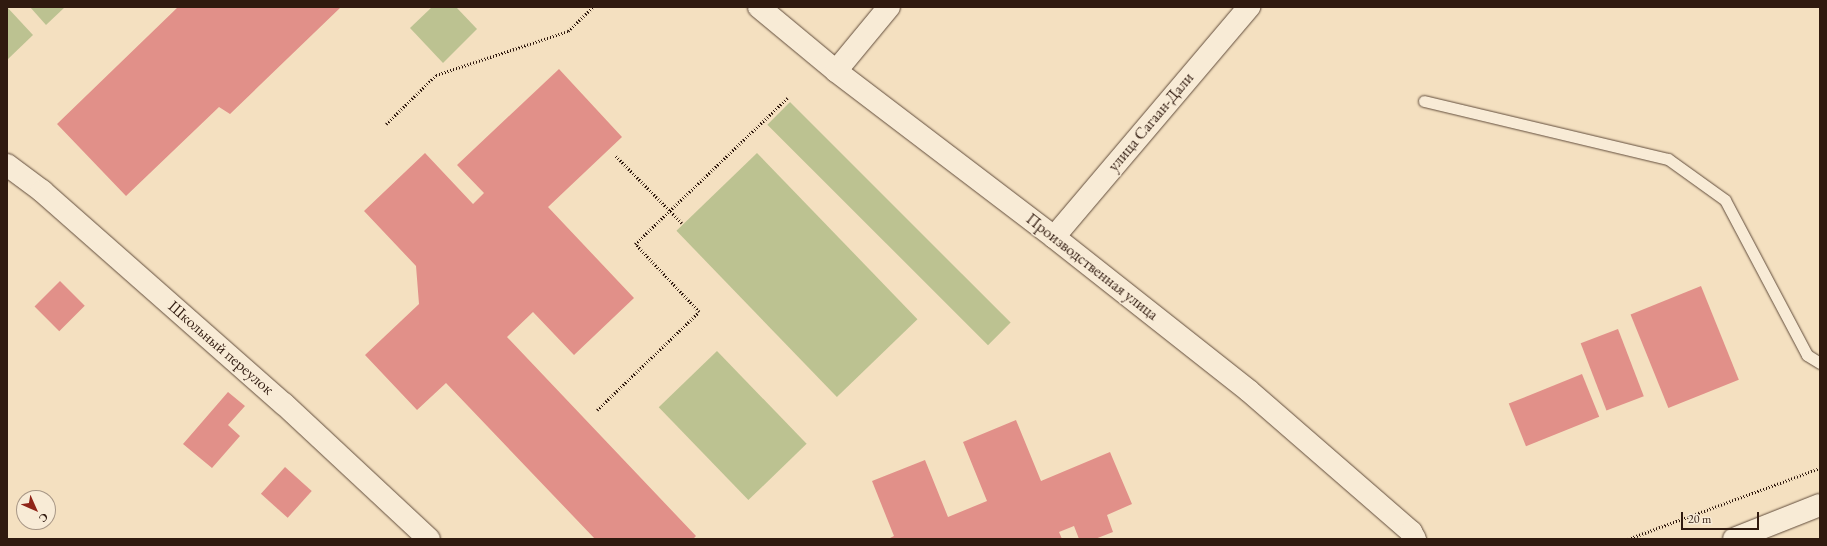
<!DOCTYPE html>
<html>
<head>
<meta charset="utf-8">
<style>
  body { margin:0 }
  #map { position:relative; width:1827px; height:546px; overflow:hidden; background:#f4e0c0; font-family:"EB Garamond",serif }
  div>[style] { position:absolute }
  .green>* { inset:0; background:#bcc291; transform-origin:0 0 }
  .building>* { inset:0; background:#e19089; transform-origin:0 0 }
  .path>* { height:2.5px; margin-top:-1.25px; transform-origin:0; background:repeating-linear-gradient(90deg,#301a0f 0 1px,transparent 0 3px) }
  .roads { filter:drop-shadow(0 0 1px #614c3b) drop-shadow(0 0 1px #614c3b) }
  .service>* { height:11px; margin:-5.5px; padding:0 5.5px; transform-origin:5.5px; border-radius:5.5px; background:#f8ebd6 }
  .minor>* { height:22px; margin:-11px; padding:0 11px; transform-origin:11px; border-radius:11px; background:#f8ebd6 }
  .secondary>* { height:22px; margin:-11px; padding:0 11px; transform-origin:11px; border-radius:11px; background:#f8ebd6 }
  span { translate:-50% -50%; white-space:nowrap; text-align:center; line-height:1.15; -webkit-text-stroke:3px #f8ebd6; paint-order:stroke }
  .street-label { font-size:16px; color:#301a0f }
  .frame { position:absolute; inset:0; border:8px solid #301a0f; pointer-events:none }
  .north { position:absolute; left:16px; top:490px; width:40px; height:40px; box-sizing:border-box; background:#f8ebd6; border:1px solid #a89786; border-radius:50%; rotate:135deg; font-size:11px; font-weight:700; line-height:16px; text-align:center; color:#301a0f }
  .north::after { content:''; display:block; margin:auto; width:14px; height:18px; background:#8f2418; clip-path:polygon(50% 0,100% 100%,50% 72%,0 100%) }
  .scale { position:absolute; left:1681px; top:512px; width:78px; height:18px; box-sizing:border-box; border:2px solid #301a0f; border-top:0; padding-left:5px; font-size:12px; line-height:14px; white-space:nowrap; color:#301a0f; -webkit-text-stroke:3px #f8ebd6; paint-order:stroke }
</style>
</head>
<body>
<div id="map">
  <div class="green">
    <div style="clip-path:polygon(7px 7px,33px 35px,7px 60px)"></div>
    <div style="clip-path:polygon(30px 7px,65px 7px,46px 25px)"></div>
    <div style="clip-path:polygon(432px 7px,456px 7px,477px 29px,443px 63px,410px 28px)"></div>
    <div style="left:790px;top:102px;width:312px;height:32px;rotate:45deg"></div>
    <div style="left:757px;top:153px;width:231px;height:112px;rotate:46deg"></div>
    <div style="left:717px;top:351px;width:129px;height:81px;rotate:46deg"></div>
  </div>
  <div class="building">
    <div style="clip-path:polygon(178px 7px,341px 7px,230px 114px,219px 107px,126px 196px,57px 124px)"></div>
    <div style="clip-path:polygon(559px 69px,622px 137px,548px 207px,634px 298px,574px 355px,533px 312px,507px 337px,696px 536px,693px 539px,595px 539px,446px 383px,417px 410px,365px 355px,419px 304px,416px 266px,364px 211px,425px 153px,473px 204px,484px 193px,457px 165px)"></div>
    <div style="left:60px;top:281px;width:35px;height:36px;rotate:45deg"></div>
    <div style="left:1701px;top:286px;width:101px;height:76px;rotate:68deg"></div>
    <div style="left:1618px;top:329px;width:72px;height:40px;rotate:69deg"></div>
    <div style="left:1582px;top:374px;width:46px;height:79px;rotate:68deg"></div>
    <div style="clip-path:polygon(228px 392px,245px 406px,228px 425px,240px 436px,212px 468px,183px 444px)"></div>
    <div style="clip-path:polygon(1016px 420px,1041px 481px,1110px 452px,1132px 504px,1107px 515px,1113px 532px,1095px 539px,1079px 539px,1074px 526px,1059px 532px,1062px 539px,1004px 538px,888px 539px,894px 536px,872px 481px,925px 460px,948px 517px,987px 501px,963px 442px)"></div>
    <div style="left:285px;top:467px;width:36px;height:36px;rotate:42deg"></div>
  </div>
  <div class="path">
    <div style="left:386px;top:124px;width:70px;rotate:-44.4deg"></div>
    <div style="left:436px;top:75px;width:139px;rotate:-18.4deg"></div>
    <div style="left:568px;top:31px;width:35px;rotate:-44deg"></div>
    <div style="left:616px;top:156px;width:94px;rotate:45.4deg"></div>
    <div style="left:597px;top:410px;width:141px;rotate:-43.9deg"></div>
    <div style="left:699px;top:312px;width:93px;rotate:-133.3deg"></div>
    <div style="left:635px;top:244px;width:211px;rotate:-43.8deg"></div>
    <div style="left:1628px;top:539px;width:205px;rotate:-20.3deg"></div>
  </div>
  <div class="roads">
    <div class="service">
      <div style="left:1424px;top:101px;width:251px;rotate:13.4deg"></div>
      <div style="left:1668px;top:159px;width:70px;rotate:35.7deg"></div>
      <div style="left:1725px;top:200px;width:175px;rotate:62.1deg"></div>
      <div style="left:1807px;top:355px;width:15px;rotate:32deg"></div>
    </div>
    <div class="minor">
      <div style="left:759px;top:7px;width:100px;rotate:39.7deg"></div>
      <div style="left:836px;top:71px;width:274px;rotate:37.3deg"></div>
      <div style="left:1054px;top:237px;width:248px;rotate:38.3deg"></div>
      <div style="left:1249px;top:391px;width:215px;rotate:41deg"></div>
      <div style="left:1411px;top:532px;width:8px;rotate:60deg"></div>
      <div style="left:836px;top:71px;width:83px;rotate:-50.4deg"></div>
      <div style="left:7px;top:165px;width:44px;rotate:36.6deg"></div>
      <div style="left:42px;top:191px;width:322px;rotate:41.4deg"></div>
      <div style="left:284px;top:404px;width:198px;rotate:43deg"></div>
      <div style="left:1054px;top:237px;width:302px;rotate:-49.7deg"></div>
    </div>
    <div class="secondary">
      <div style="left:1734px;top:539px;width:92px;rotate:-21.6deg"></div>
    </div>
  </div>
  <div class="street-label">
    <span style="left:1151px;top:122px;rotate:-50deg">улица Сагаан-Дали</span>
    <span style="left:1092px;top:267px;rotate:38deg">Производственная улица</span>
    <span style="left:221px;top:348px;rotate:41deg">Школьный переулок</span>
  </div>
  <div class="frame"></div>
  <div class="north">С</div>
  <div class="scale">20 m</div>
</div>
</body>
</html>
